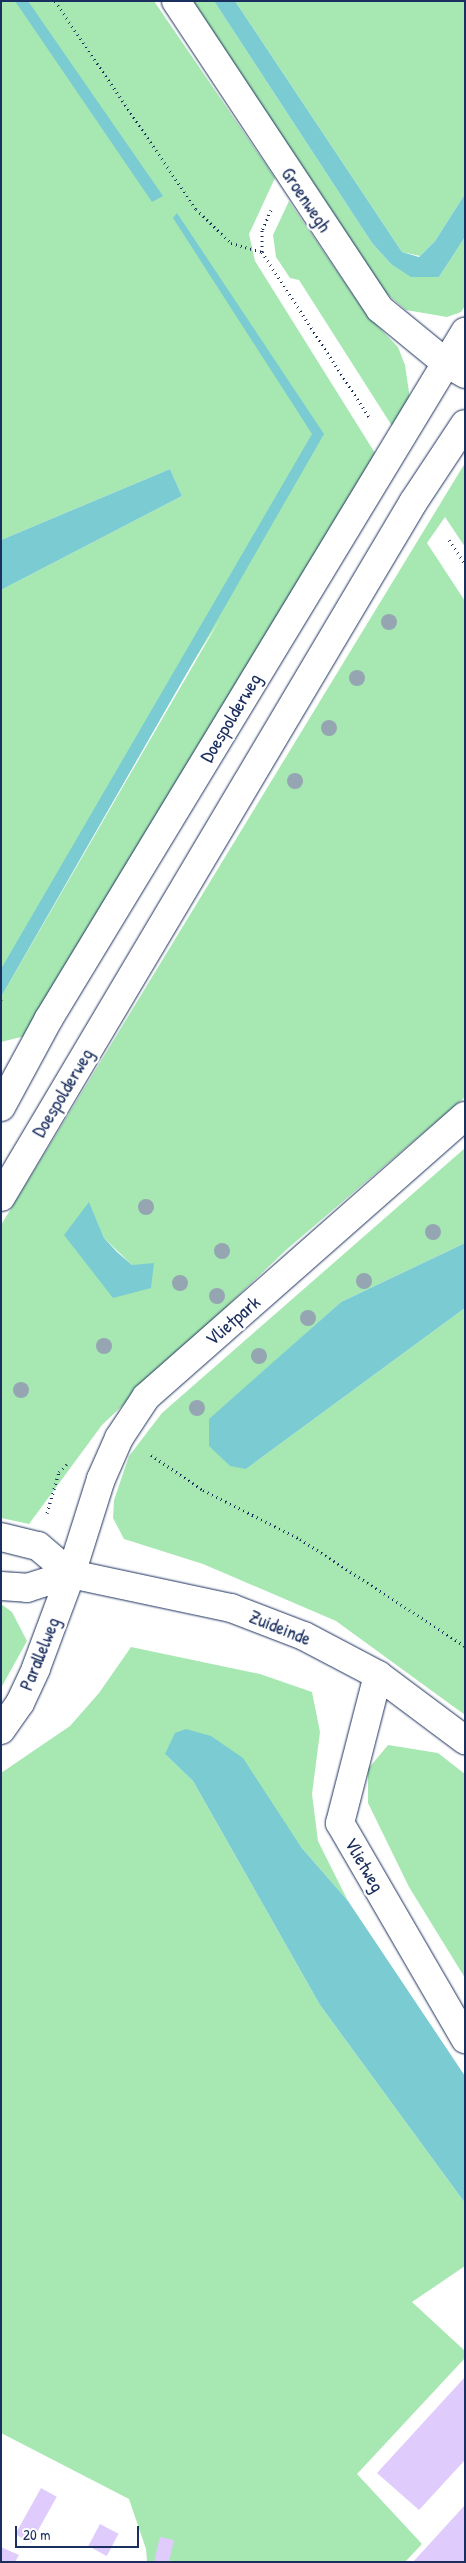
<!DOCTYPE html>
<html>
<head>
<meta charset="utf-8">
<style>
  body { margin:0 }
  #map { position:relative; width:466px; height:2563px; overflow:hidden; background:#fff; font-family:"Patrick Hand",sans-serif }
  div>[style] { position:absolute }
  .green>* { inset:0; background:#a7e8b2 }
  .water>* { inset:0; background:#7acbd2 }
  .building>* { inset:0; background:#dfcbfc; transform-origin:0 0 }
  .path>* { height:3px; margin-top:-1.5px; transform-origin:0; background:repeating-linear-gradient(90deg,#1b2f5e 0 1px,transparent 0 5px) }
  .roads { filter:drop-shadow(0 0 1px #1b2f5e) drop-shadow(0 0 1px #1b2f5e) }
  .minor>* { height:28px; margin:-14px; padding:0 14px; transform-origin:14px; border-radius:14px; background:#fff }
  .major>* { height:28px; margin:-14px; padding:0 14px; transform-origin:14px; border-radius:14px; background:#fff }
  .trees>* { width:16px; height:16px; margin:-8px; border-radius:50%; background:#95a6b2 }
  span { translate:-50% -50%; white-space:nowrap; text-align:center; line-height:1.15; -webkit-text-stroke:4.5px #fff; paint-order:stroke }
  .street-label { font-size:19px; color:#1b2f5e }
  .frame { position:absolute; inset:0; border:2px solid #1b2f5e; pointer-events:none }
  .scale { position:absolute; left:15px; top:2526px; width:124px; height:22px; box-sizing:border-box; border:2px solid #1b2f5e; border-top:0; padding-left:6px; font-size:15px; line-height:18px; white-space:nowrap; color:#1b2f5e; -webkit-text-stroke:4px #fff; paint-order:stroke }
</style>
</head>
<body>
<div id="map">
  <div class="green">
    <div style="clip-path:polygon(1px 1px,154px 1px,275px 178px,249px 234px,255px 261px,375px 453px,29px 1035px,1px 1042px,1px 997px,220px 619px,1px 970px,1px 590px,182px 496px,170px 469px,1px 540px)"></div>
    <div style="clip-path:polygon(192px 1px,214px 1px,372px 243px,391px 264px,439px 277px,465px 237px,465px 306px,461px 312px,447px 317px,406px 310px,376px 285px)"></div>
    <div style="clip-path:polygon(235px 1px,465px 1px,465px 194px,435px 241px,420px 256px,402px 252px)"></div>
    <div style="clip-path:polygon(289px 201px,366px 314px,398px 347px,405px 365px,410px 399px,392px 426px,299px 280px,290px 278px,276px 257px,273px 235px)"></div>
    <div style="clip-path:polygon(evenodd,465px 463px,465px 547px,445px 517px,427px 543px,465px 601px,465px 1097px,286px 1250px,102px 1425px,29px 1524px,1px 1518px,1px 1225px,465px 463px,89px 1203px,104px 1238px,132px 1265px,141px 1266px,113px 1298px,89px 1203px)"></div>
    <div style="clip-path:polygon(465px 1148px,465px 1243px,341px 1302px,209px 1420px,209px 1446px,246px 1469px,465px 1308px,465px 1715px,336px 1621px,203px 1564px,124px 1539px,113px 1518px,114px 1500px,129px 1456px,162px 1413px)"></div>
    <div style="clip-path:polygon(1px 1604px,12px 1612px,27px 1641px,1px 1688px)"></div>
    <div style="clip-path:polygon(131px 1647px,260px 1674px,312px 1692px,320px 1732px,312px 1794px,318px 1841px,348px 1901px,301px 1847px,165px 1754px,193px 1781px,320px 2005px,465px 2203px,465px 2266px,412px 2302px,465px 2351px,465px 2358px,357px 2474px,422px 2544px,405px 2562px,147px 2562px,146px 2549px,129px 2499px,1px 2433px,1px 1773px,70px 1726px,99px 1693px)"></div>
    <div style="clip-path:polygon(388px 1745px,438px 1753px,465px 1774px,465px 1978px,409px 1887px,368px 1803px,368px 1769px)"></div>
  </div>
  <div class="water">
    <div style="clip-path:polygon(15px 1px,28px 1px,163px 196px,152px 202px)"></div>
    <div style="clip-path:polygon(214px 1px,235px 1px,402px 252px,419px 257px,435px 241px,465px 194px,465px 237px,439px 277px,411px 277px,391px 264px,372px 243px)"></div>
    <div style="clip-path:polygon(177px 213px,324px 434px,1px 997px,1px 969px,312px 434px,173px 218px)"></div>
    <div style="clip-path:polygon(170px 469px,182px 496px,1px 590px,1px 540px)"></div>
    <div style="clip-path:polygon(89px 1202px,104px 1238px,117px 1252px,132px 1265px,154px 1263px,151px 1288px,113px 1298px,64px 1235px)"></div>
    <div style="clip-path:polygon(465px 1243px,465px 1308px,246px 1469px,230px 1466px,209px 1446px,209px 1419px,341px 1302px)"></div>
    <div style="clip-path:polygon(186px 1729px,211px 1736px,243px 1758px,301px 1847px,348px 1901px,465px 2076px,465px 2203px,320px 2005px,193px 1781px,165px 1754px,175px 1733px)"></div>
  </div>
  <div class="building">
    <div style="clip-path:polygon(465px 2377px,465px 2460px,419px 2510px,377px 2473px)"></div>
    <div style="left:41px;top:2488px;width:18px;height:53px;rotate:29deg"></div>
    <div style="clip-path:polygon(465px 2505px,465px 2562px,413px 2562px)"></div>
    <div style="left:100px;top:2524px;width:21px;height:25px;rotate:28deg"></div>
    <div style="clip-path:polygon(160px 2537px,174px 2540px,169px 2562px,154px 2562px)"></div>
    <div style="clip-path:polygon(1px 2547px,19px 2555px,15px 2562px,1px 2562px)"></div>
  </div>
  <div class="path">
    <div style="left:55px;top:1px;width:251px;rotate:55.9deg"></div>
    <div style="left:196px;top:209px;width:49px;rotate:44.2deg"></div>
    <div style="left:231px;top:243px;width:32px;rotate:16deg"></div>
    <div style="left:271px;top:210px;width:22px;rotate:114deg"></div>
    <div style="left:262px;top:230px;width:22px;rotate:90deg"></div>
    <div style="left:262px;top:252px;width:197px;rotate:57deg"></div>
    <div style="left:449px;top:540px;width:29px;rotate:56deg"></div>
    <div style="left:1px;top:1001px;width:4px;rotate:27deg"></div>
    <div style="left:151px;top:1455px;width:63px;rotate:33.9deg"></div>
    <div style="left:203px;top:1490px;width:109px;rotate:26.8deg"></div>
    <div style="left:300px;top:1539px;width:197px;rotate:33deg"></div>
    <div style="left:47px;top:1513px;width:43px;rotate:-73.7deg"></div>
    <div style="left:59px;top:1472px;width:11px;rotate:-45deg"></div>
  </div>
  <div class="roads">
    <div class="minor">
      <div style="left:176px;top:1px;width:369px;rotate:56.5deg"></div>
      <div style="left:380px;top:309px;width:85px;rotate:39.3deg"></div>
      <div style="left:446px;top:363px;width:22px;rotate:30deg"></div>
      <div style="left:1px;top:1537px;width:38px;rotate:14deg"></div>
      <div style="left:38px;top:1546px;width:43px;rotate:40.3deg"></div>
      <div style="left:71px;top:1574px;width:164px;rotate:12deg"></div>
      <div style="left:231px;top:1608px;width:78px;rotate:21deg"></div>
      <div style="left:304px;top:1636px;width:84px;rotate:27.8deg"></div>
      <div style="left:378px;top:1675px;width:109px;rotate:36.8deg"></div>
      <div style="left:1px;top:1586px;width:26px;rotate:4deg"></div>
      <div style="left:27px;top:1588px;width:46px;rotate:-17.7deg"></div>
      <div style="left:378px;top:1675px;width:153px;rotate:104.4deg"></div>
      <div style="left:340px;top:1823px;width:250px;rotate:59.9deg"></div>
      <div style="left:1px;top:1730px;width:33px;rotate:-55deg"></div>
      <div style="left:20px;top:1703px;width:38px;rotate:-65deg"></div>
      <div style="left:36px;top:1668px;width:100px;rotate:-69.6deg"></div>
      <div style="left:71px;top:1574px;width:100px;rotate:-72.5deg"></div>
      <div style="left:101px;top:1479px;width:45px;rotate:-66.3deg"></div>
      <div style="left:119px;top:1438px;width:49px;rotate:-56.6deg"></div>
      <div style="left:146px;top:1397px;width:425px;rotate:-41.4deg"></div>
    </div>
    <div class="major">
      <div style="left:1px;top:1107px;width:99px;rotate:-61.6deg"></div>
      <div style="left:48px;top:1020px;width:805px;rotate:-58.78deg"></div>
      <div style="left:1px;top:1197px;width:809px;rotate:-59.32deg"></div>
      <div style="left:414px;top:501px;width:92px;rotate:-56.5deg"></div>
    </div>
  </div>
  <div class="trees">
    <div style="left:389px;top:622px"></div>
    <div style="left:357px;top:678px"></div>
    <div style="left:329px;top:728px"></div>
    <div style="left:295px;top:781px"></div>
    <div style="left:146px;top:1207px"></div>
    <div style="left:433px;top:1232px"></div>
    <div style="left:222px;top:1251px"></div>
    <div style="left:364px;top:1281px"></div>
    <div style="left:180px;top:1283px"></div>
    <div style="left:217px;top:1296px"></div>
    <div style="left:308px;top:1318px"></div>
    <div style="left:104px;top:1346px"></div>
    <div style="left:259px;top:1356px"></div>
    <div style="left:21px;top:1390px"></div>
    <div style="left:197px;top:1408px"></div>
  </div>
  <div class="street-label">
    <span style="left:306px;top:200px;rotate:56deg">Groenwegh</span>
    <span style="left:231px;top:718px;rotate:-59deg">Doespolderweg</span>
    <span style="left:63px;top:1093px;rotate:-59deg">Doespolderweg</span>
    <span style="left:233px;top:1321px;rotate:-41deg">Vlietpark</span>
    <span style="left:280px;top:1628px;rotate:22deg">Zuideinde</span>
    <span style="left:40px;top:1654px;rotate:-68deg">Parallelweg</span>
    <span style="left:364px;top:1865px;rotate:60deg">Vlietweg</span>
  </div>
  <div class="frame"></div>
  <div class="scale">20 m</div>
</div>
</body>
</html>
